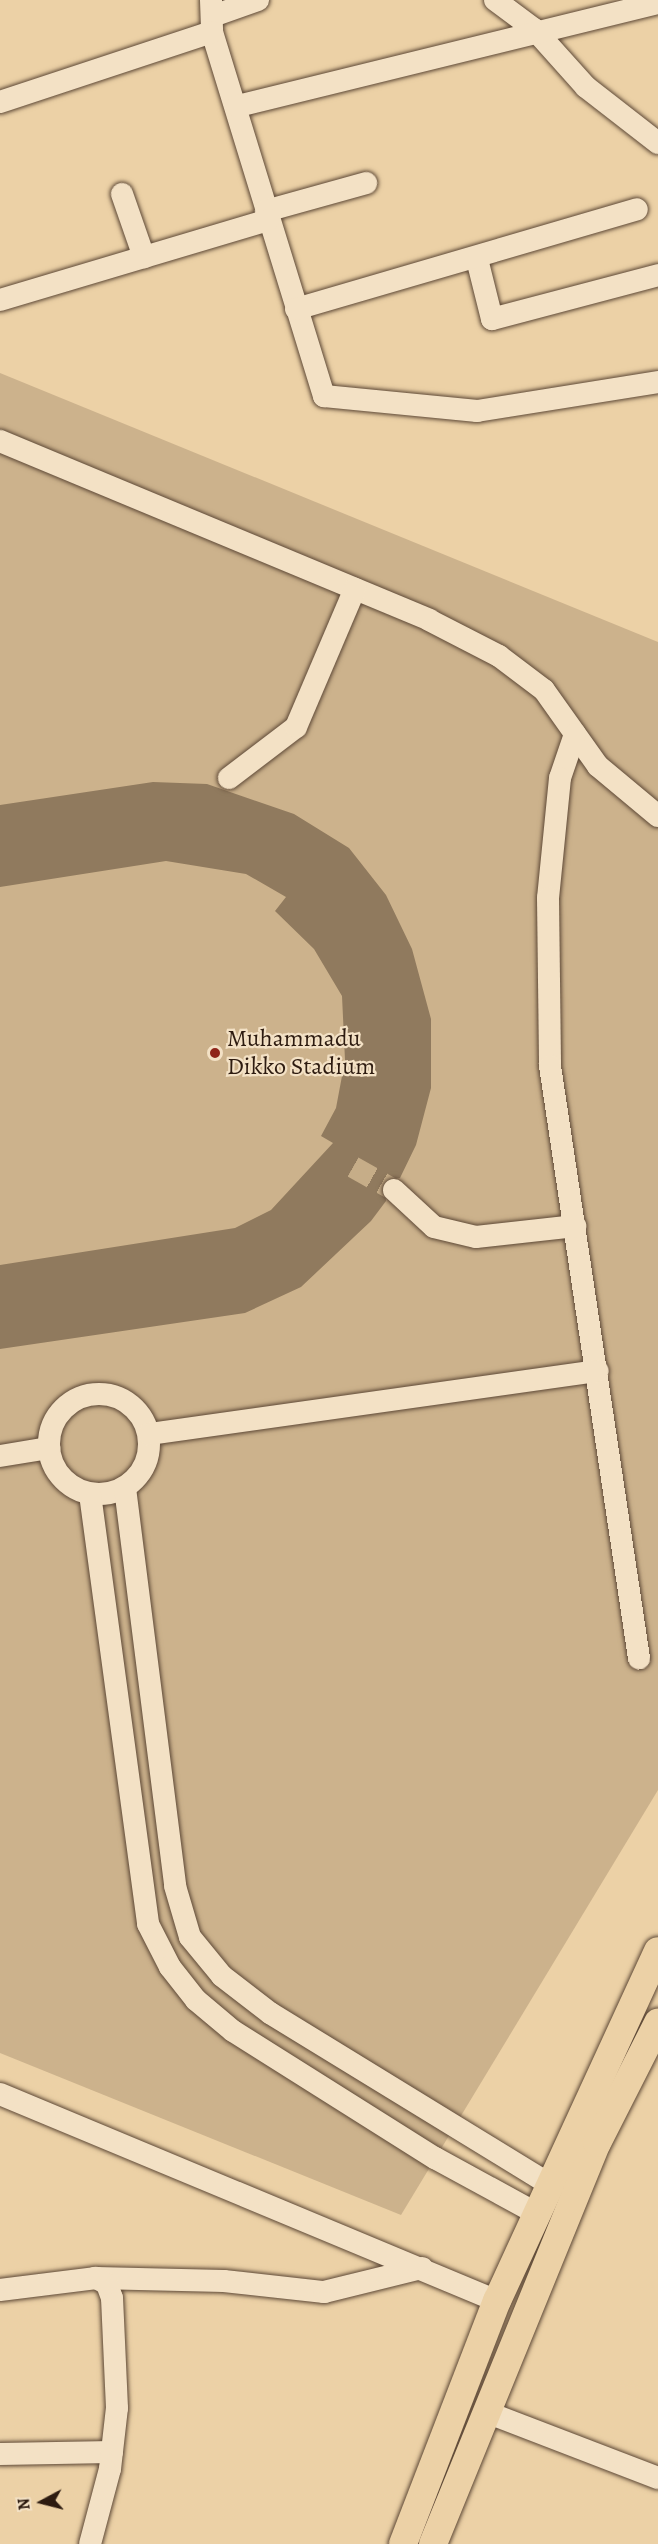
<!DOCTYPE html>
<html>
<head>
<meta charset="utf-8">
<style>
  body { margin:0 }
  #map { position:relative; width:658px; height:2544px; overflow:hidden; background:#ecd1a6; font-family:Alegreya,serif }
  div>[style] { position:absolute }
  .green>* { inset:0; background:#ccb28c }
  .building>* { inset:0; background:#907a5e }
  .minor-tunnel>* { height:22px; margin-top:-11px; transform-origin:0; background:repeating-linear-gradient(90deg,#c6ad88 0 22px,transparent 0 33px) }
  .roads { filter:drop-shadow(0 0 2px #5d4836) drop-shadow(0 0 2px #5d4836) }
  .minor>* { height:22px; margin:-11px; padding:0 11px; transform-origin:11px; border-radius:11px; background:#f3e1c5 }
  .minor>.ring { margin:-11px; padding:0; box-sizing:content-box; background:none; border:22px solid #f3e1c5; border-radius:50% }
  .major>* { height:28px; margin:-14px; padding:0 14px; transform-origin:14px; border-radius:14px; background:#ecd1a6 }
  .dots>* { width:16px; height:16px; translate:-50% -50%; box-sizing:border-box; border:3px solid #f3e1c5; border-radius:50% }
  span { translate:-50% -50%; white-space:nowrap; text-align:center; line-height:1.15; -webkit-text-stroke:4.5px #f3e1c5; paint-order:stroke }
  .poi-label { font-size:24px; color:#2d1b10 }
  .left { translate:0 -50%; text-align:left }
  .north { position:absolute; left:12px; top:2472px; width:60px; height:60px; -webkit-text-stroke:4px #f3e1c5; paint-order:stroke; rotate:263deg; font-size:16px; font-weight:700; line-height:24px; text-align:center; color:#2d1b10 }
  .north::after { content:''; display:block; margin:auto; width:21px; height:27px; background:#2d1b10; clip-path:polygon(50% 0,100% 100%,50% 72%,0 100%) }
</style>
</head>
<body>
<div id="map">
  <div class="green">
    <div style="clip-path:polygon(0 373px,658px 642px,658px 1790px,401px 2215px,0 2053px)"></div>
  </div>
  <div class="building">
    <div style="clip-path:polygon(153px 782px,207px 784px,294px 814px,349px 848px,386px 895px,412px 949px,431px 1019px,431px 1088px,416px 1145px,400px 1178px,384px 1181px,386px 1201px,371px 1221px,301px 1287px,245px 1313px,0 1349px,0 1265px,235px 1228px,271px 1210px,333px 1143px,321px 1136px,336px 1108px,345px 1060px,342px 996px,314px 949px,275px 911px,286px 897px,246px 874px,166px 861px,0 887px,0 805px)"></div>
  </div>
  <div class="minor-tunnel">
    <div style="left:353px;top:1167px;width:47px;rotate:29.3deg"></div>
  </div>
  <div class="roads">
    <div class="minor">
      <div style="left:211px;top:0;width:32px;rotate:88deg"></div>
      <div style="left:212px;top:32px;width:381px;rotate:72.9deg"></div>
      <div style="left:324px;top:396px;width:154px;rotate:5.6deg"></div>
      <div style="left:477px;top:411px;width:183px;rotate:-9.1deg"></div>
      <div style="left:495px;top:0;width:49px;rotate:36.6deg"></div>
      <div style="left:534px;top:29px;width:78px;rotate:48.1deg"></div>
      <div style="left:586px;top:87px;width:91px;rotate:37.9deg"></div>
      <div style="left:213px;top:16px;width:48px;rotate:-19.6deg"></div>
      <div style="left:0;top:102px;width:223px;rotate:-18.3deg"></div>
      <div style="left:238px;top:106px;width:432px;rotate:-13.8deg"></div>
      <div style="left:122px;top:194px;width:67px;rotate:70.8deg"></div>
      <div style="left:266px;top:211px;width:104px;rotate:-15.6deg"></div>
      <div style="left:477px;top:259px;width:62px;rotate:76deg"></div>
      <div style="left:492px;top:319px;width:172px;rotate:-14.8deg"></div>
      <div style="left:0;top:300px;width:280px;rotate:-16.6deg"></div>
      <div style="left:296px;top:309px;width:355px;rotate:-16.3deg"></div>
      <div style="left:0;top:441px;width:465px;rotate:22.6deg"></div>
      <div style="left:429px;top:620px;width:79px;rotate:27.2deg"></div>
      <div style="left:499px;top:656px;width:56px;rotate:37.1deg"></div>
      <div style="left:544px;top:690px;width:93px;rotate:54.6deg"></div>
      <div style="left:598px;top:766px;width:78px;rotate:39.8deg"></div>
      <div style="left:575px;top:734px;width:46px;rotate:108.8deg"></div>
      <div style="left:560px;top:778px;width:121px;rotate:95.7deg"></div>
      <div style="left:548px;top:898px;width:168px;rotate:89.3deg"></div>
      <div style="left:550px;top:1066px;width:599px;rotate:81.45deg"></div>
      <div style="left:229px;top:778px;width:84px;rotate:-37.3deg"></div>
      <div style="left:296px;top:727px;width:150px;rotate:-66.9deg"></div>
      <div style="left:394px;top:1190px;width:54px;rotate:42.8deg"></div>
      <div style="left:434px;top:1227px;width:43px;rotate:13.4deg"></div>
      <div style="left:476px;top:1237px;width:100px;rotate:-6.3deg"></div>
      <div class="ring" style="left:49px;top:1394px;width:78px;height:78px"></div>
      <div style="left:149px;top:1434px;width:453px;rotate:-8deg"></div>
      <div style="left:0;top:1456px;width:50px;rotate:-9.3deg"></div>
      <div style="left:125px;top:1488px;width:401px;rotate:82.8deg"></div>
      <div style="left:175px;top:1886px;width:53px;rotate:73.6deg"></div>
      <div style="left:190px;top:1937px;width:50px;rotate:50.6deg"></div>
      <div style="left:222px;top:1976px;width:61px;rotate:37.6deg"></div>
      <div style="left:270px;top:2013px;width:327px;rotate:31.5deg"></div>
      <div style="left:90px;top:1494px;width:434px;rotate:82.3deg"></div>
      <div style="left:148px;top:1924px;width:48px;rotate:62.9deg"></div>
      <div style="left:170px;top:1967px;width:42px;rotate:51.8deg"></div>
      <div style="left:196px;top:2000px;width:48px;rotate:40deg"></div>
      <div style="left:233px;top:2031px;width:239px;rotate:32.2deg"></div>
      <div style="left:435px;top:2158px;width:115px;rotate:28.6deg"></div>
      <div style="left:0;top:2094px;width:538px;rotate:22.61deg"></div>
      <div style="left:0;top:2290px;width:97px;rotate:-7.1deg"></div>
      <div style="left:96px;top:2278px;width:128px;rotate:1.3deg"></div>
      <div style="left:224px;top:2281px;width:101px;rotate:6.3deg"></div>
      <div style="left:324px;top:2292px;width:101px;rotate:-13.8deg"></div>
      <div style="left:486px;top:2412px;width:184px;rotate:21deg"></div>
      <div style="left:0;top:2454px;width:112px;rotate:-1deg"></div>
      <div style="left:90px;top:2544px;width:78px;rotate:-75.1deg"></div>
      <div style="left:110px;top:2469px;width:61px;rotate:-83.5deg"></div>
      <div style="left:117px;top:2408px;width:110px;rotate:-92.6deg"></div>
      <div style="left:112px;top:2298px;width:15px;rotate:-110deg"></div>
      <div style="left:107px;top:2284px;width:13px;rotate:-151deg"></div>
    </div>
    <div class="major">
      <div style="left:403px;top:2544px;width:261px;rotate:-68.9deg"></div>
      <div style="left:497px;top:2301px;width:385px;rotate:-65.3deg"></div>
      <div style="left:433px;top:2544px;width:433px;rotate:-67.8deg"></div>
      <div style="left:597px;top:2143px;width:135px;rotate:-63.1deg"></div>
    </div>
  </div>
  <div class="dots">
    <div style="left:215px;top:1053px;background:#8f2418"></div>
  </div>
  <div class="poi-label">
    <span class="left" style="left:227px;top:1053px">Muhammadu<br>Dikko Stadium</span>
  </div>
  <div class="north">N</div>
</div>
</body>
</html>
